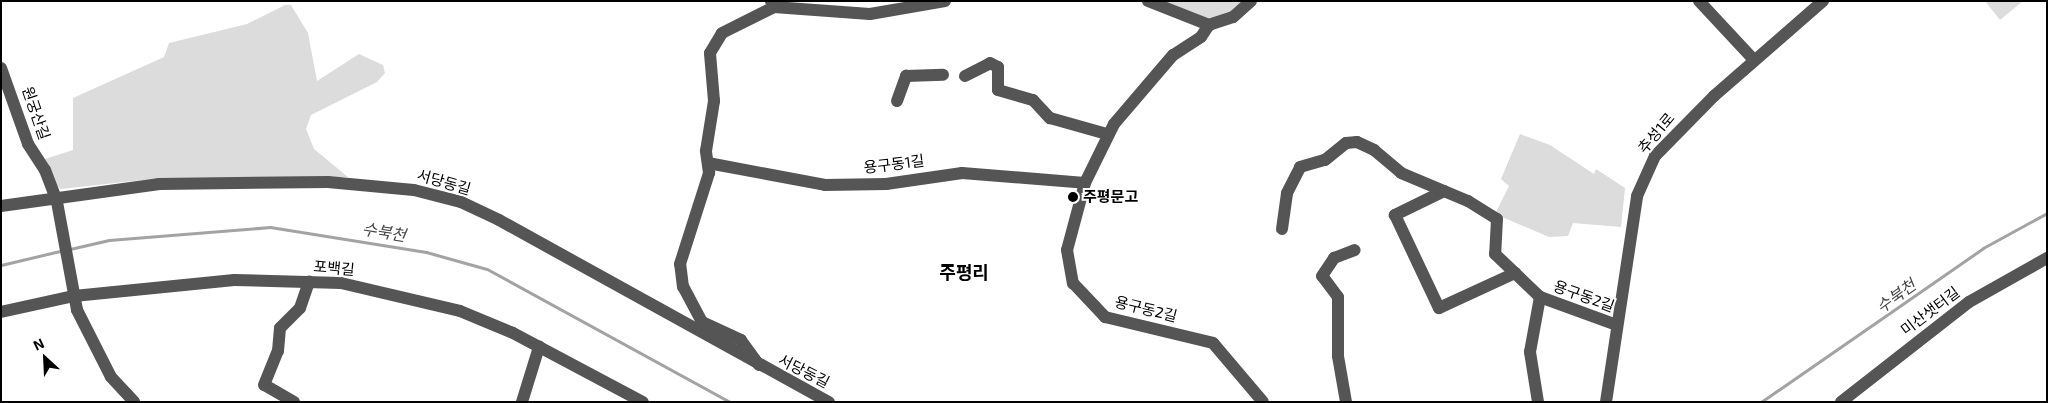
<!DOCTYPE html>
<html>
<head>
<meta charset="utf-8">
<style>
  body { margin:0 }
  #map { position:relative; width:2048px; height:403px; overflow:hidden; background:#fff; font-family:"Exo 2","Noto Sans KR",sans-serif }
  div>[style] { position:absolute }
  .green>* { inset:0; background:#dcdcdc }
  .stream>* { height:3px; margin:-1.5px; padding:0 1.5px; transform-origin:1.5px; border-radius:1.5px; background:#a3a3a3 }
  .minor>* { height:12px; margin:-6px; padding:0 6px; transform-origin:6px; border-radius:6px; background:#555 }
  .dots>* { width:14px; height:14px; translate:-50% -50%; box-sizing:border-box; border:2px solid #fff; border-radius:50% }
  span { translate:-50% -50%; white-space:nowrap; text-align:center; line-height:1.15; -webkit-text-stroke:4px #fff; paint-order:stroke }
  .street-label { font-size:15px; color:#000 }
  .poi-label { font-size:15px; color:#000; font-weight:700 }
  .left { translate:0 -50%; text-align:left }
  .water-label { font-size:16px; color:#444; font-style:italic }
  .quarter-label { font-size:18px; color:#000; font-weight:700 }
  .frame { position:absolute; inset:0; border:2px solid #000; pointer-events:none }
  .north { position:absolute; left:20px; top:333px; width:50px; height:50px; -webkit-text-stroke:4px #fff; paint-order:stroke; rotate:335deg; font-size:14px; font-weight:700; line-height:20px; text-align:center; color:#000 }
  .north::after { content:''; display:block; margin:auto; width:18px; height:22px; background:#000; clip-path:polygon(50% 0,100% 100%,50% 72%,0 100%) }
</style>
</head>
<body>
<div id="map">
  <div class="green">
    <div style="clip-path:polygon(1159px 1px,1247px 1px,1226px 20px,1204px 18px)"></div>
    <div style="clip-path:polygon(1985px 1px,2023px 1px,2000px 20px)"></div>
    <div style="clip-path:polygon(285px 5px,291px 5px,308px 33px,317px 81px,359px 54px,383px 65px,385px 73px,377px 82px,311px 115px,306px 129px,314px 149px,348px 177px,151px 179px,61px 189px,53px 183px,45px 159px,73px 150px,73px 98px,164px 57px,169px 43px,247px 24px)"></div>
    <div style="clip-path:polygon(1520px 134px,1550px 145px,1594px 174px,1596px 169px,1625px 188px,1621px 227px,1573px 223px,1568px 236px,1549px 237px,1495px 214px,1509px 186px,1501px 179px)"></div>
  </div>
  <div class="stream">
    <div style="left:70px;top:249px;width:40px;rotate:-13deg"></div>
    <div style="left:109px;top:240px;width:162px;rotate:-4.6deg"></div>
    <div style="left:270px;top:227px;width:158px;rotate:9.1deg"></div>
    <div style="left:426px;top:252px;width:63px;rotate:15.6deg"></div>
    <div style="left:487px;top:269px;width:277px;rotate:28.7deg"></div>
    <div style="left:1px;top:265px;width:65px;rotate:-13.4deg"></div>
    <div style="left:1761px;top:402px;width:270px;rotate:-34.7deg"></div>
    <div style="left:1983px;top:248px;width:73px;rotate:-28.7deg"></div>
  </div>
  <div class="minor">
    <div style="left:1148px;top:1px;width:66px;rotate:21.5deg"></div>
    <div style="left:1251px;top:1px;width:24px;rotate:138deg"></div>
    <div style="left:1233px;top:17px;width:25px;rotate:162deg"></div>
    <div style="left:1209px;top:25px;width:14px;rotate:124deg"></div>
    <div style="left:1201px;top:37px;width:33px;rotate:147deg"></div>
    <div style="left:1173px;top:55px;width:91px;rotate:130.5deg"></div>
    <div style="left:1114px;top:124px;width:66px;rotate:116.2deg"></div>
    <div style="left:1085px;top:183px;width:69px;rotate:105deg"></div>
    <div style="left:1067px;top:250px;width:34px;rotate:80deg"></div>
    <div style="left:1073px;top:283px;width:47px;rotate:46.7deg"></div>
    <div style="left:1105px;top:317px;width:111px;rotate:13.5deg"></div>
    <div style="left:1213px;top:343px;width:77px;rotate:49.7deg"></div>
    <div style="left:1699px;top:1px;width:81px;rotate:47deg"></div>
    <div style="left:774px;top:7px;width:96px;rotate:4.2deg"></div>
    <div style="left:870px;top:14px;width:76px;rotate:-9.8deg"></div>
    <div style="left:1px;top:68px;width:81px;rotate:70.4deg"></div>
    <div style="left:28px;top:144px;width:31px;rotate:57deg"></div>
    <div style="left:45px;top:170px;width:34px;rotate:69deg"></div>
    <div style="left:57px;top:202px;width:110px;rotate:79.5deg"></div>
    <div style="left:77px;top:310px;width:75px;rotate:63.1deg"></div>
    <div style="left:111px;top:377px;width:34px;rotate:47deg"></div>
    <div style="left:965px;top:76px;width:28px;rotate:-27deg"></div>
    <div style="left:990px;top:63px;width:9px;rotate:27deg"></div>
    <div style="left:998px;top:67px;width:23px;rotate:90deg"></div>
    <div style="left:998px;top:90px;width:36px;rotate:16deg"></div>
    <div style="left:1033px;top:100px;width:25px;rotate:47deg"></div>
    <div style="left:1050px;top:118px;width:59px;rotate:15.7deg"></div>
    <div style="left:897px;top:101px;width:27px;rotate:-70deg"></div>
    <div style="left:906px;top:76px;width:37px;rotate:-2deg"></div>
    <div style="left:708px;top:163px;width:119px;rotate:10.6deg"></div>
    <div style="left:825px;top:185px;width:61px;rotate:-0.9deg"></div>
    <div style="left:886px;top:184px;width:77px;rotate:-8.2deg"></div>
    <div style="left:962px;top:173px;width:123px;rotate:4.6deg"></div>
    <div style="left:1444px;top:191px;width:55px;rotate:153.9deg"></div>
    <div style="left:1395px;top:215px;width:103px;rotate:64.7deg"></div>
    <div style="left:1439px;top:308px;width:84px;rotate:-24.7deg"></div>
    <div style="left:1px;top:206px;width:160px;rotate:-7.9deg"></div>
    <div style="left:159px;top:184px;width:169px;rotate:-0.7deg"></div>
    <div style="left:328px;top:182px;width:86px;rotate:5.3deg"></div>
    <div style="left:414px;top:190px;width:49px;rotate:14.3deg"></div>
    <div style="left:461px;top:202px;width:42px;rotate:25.3deg"></div>
    <div style="left:499px;top:220px;width:377px;rotate:28.9deg"></div>
    <div style="left:1282px;top:229px;width:36px;rotate:-82deg"></div>
    <div style="left:1287px;top:193px;width:29px;rotate:-63deg"></div>
    <div style="left:1300px;top:167px;width:26px;rotate:-16deg"></div>
    <div style="left:1325px;top:160px;width:27px;rotate:-39deg"></div>
    <div style="left:1346px;top:143px;width:11px;rotate:-5deg"></div>
    <div style="left:1357px;top:142px;width:19px;rotate:25deg"></div>
    <div style="left:1374px;top:150px;width:35px;rotate:40deg"></div>
    <div style="left:1401px;top:173px;width:73px;rotate:22.7deg"></div>
    <div style="left:1468px;top:201px;width:34px;rotate:32deg"></div>
    <div style="left:1497px;top:219px;width:35px;rotate:93deg"></div>
    <div style="left:1495px;top:254px;width:62px;rotate:43.7deg"></div>
    <div style="left:1540px;top:297px;width:82px;rotate:20deg"></div>
    <div style="left:1px;top:312px;width:75px;rotate:-12.4deg"></div>
    <div style="left:74px;top:296px;width:161px;rotate:-5.7deg"></div>
    <div style="left:234px;top:280px;width:107px;rotate:1.6deg"></div>
    <div style="left:341px;top:283px;width:122px;rotate:13.2deg"></div>
    <div style="left:460px;top:311px;width:57px;rotate:22.5deg"></div>
    <div style="left:513px;top:333px;width:147px;rotate:28deg"></div>
    <div style="left:759px;top:365px;width:31px;rotate:-126deg"></div>
    <div style="left:741px;top:340px;width:43px;rotate:-155.2deg"></div>
    <div style="left:702px;top:322px;width:40px;rotate:-118deg"></div>
    <div style="left:683px;top:287px;width:23px;rotate:-97deg"></div>
    <div style="left:680px;top:264px;width:96px;rotate:-72.3deg"></div>
    <div style="left:709px;top:173px;width:22px;rotate:-98deg"></div>
    <div style="left:706px;top:151px;width:51px;rotate:-80.9deg"></div>
    <div style="left:714px;top:101px;width:48px;rotate:-94.8deg"></div>
    <div style="left:710px;top:53px;width:23px;rotate:-59deg"></div>
    <div style="left:722px;top:33px;width:58px;rotate:-26.6deg"></div>
    <div style="left:774px;top:7px;width:7px;rotate:-117deg"></div>
    <div style="left:294px;top:402px;width:34px;rotate:-150deg"></div>
    <div style="left:264px;top:385px;width:37px;rotate:-68deg"></div>
    <div style="left:278px;top:351px;width:23px;rotate:-85deg"></div>
    <div style="left:280px;top:328px;width:28px;rotate:-45deg"></div>
    <div style="left:300px;top:308px;width:28px;rotate:-71deg"></div>
    <div style="left:522px;top:402px;width:58px;rotate:-72.8deg"></div>
    <div style="left:1346px;top:402px;width:47px;rotate:-99.9deg"></div>
    <div style="left:1338px;top:356px;width:59px;rotate:-90deg"></div>
    <div style="left:1338px;top:297px;width:26px;rotate:-127deg"></div>
    <div style="left:1322px;top:276px;width:22px;rotate:-56deg"></div>
    <div style="left:1334px;top:258px;width:22px;rotate:-21deg"></div>
    <div style="left:1538px;top:402px;width:51px;rotate:-99.1deg"></div>
    <div style="left:1530px;top:352px;width:56px;rotate:-79.7deg"></div>
    <div style="left:1606px;top:402px;width:208px;rotate:-81.4deg"></div>
    <div style="left:1637px;top:196px;width:44px;rotate:-65.8deg"></div>
    <div style="left:1655px;top:156px;width:84px;rotate:-45.5deg"></div>
    <div style="left:1714px;top:96px;width:145px;rotate:-41.1deg"></div>
    <div style="left:1841px;top:402px;width:162px;rotate:-38deg"></div>
    <div style="left:1969px;top:302px;width:90px;rotate:-29.4deg"></div>
  </div>
  <div class="dots">
    <div style="left:1073px;top:197px;background:#000"></div>
  </div>
  <div class="street-label">
    <span style="left:36px;top:113px;rotate:71deg">원궁산길</span>
    <span style="left:1656px;top:133px;rotate:-50deg">추성1로</span>
    <span style="left:894px;top:164px;rotate:-7deg">용구동1길</span>
    <span style="left:444px;top:182px;rotate:16deg">서당동길</span>
    <span style="left:334px;top:268px;rotate:5deg">포백길</span>
    <span style="left:1584px;top:296px;rotate:20deg">용구동2길</span>
    <span style="left:1146px;top:309px;rotate:14deg">용구동2길</span>
    <span style="left:1930px;top:311px;rotate:-37deg">미산샛터길</span>
    <span style="left:804px;top:371px;rotate:27deg">서당동길</span>
  </div>
  <div class="poi-label">
    <span class="left" style="left:1083px;top:197px">주평문고</span>
  </div>
  <div class="water-label">
    <span style="left:384px;top:232px;rotate:9deg">수북천</span>
    <span style="left:1896px;top:296px;rotate:-36deg">수북천</span>
  </div>
  <div class="quarter-label">
    <span style="left:964px;top:272px">주평리</span>
  </div>
  <div class="frame"></div>
  <div class="north">N</div>
</div>
</body>
</html>
